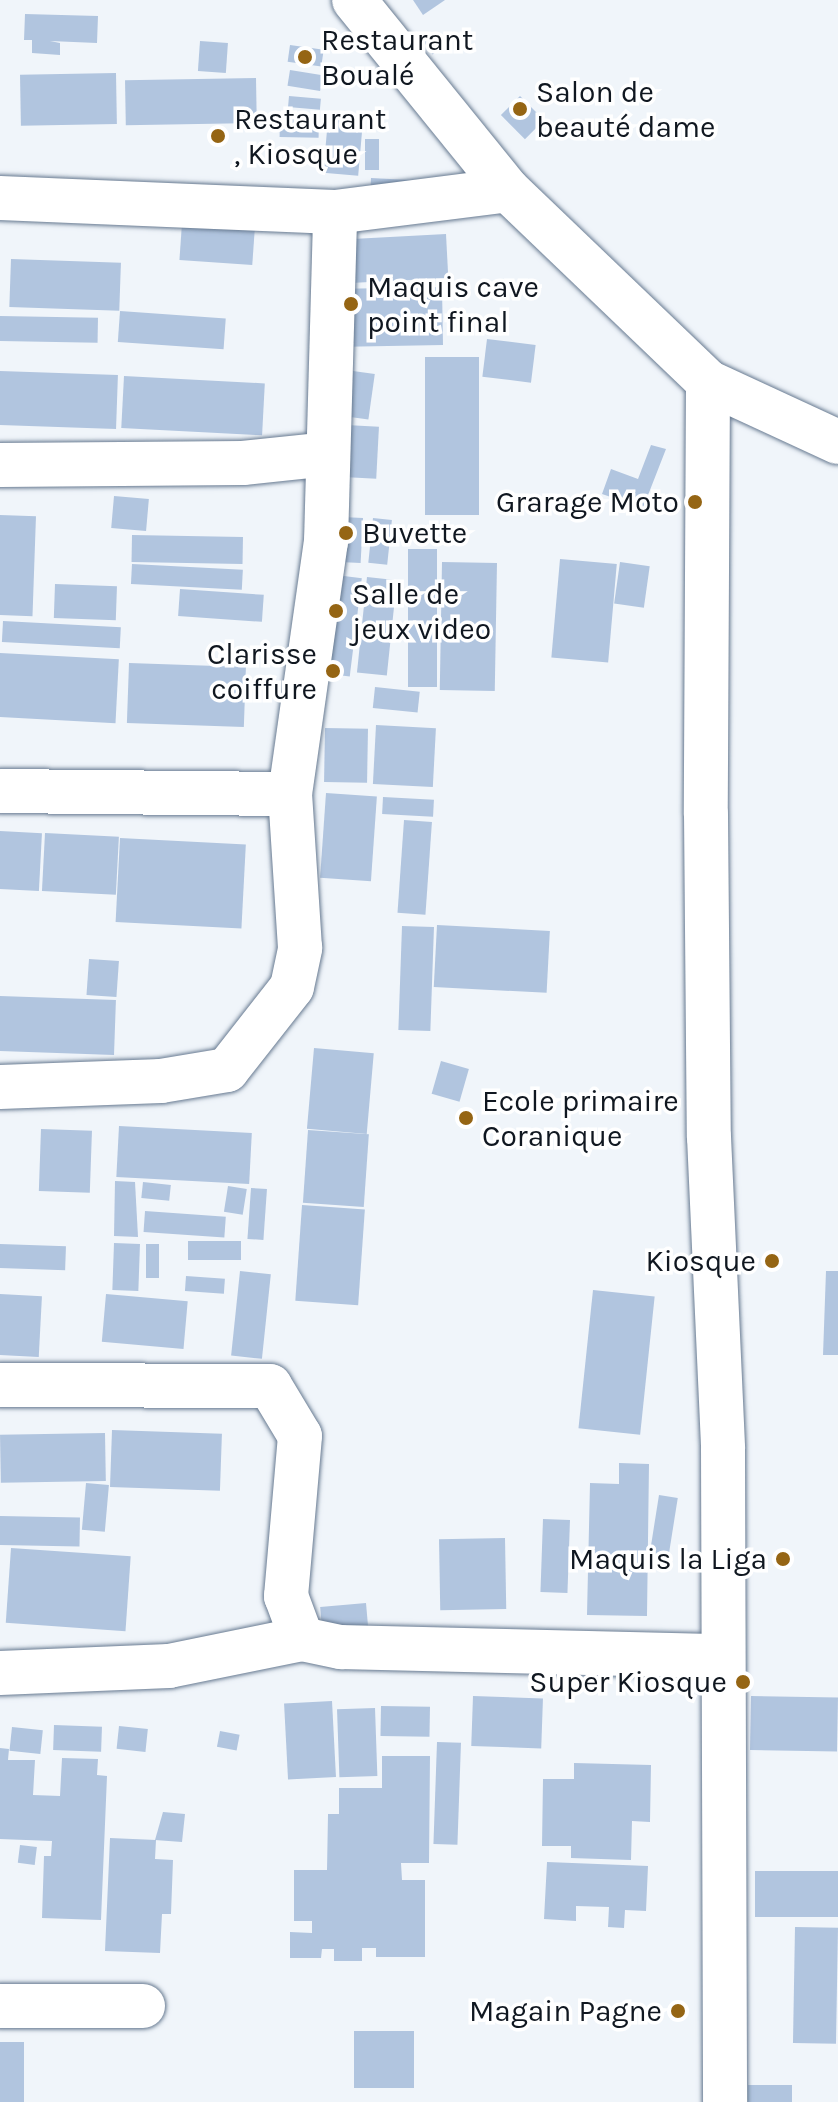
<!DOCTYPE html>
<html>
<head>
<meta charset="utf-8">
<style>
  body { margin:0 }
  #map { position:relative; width:838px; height:2102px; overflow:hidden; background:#f0f5fa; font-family:Karla,sans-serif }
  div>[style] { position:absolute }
  .building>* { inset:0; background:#b1c5df; transform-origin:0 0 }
  .roads { filter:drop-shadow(0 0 2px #677a91) drop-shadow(0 0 2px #677a91) }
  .minor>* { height:44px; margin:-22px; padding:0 22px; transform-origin:22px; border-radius:22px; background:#fff }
  .major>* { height:44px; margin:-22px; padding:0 22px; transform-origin:22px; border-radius:22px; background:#fff }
  .dots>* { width:22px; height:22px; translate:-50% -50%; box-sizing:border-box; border:4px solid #fff; border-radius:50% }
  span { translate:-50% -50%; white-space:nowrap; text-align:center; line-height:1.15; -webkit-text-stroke:7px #fff; paint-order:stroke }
  .poi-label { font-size:30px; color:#101720 }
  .left { translate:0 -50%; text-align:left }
  .right { translate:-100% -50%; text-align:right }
</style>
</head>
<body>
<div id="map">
  <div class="building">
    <div style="clip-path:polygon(413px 0,445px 0,423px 15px)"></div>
    <div style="clip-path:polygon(25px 14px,98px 16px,97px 43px,50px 41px,60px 43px,60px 55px,32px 53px,32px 40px,24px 40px)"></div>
    <div style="left:434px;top:34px;width:16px;height:13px;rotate:55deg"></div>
    <div style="left:200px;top:41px;width:28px;height:30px;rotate:4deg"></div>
    <div style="left:290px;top:45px;width:34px;height:17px;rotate:8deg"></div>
    <div style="left:290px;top:70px;width:33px;height:16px;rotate:9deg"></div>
    <div style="left:116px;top:73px;width:51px;height:96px;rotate:89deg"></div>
    <div style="left:256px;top:78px;width:45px;height:131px;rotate:89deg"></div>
    <div style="left:289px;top:96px;width:32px;height:11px;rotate:5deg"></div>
    <div style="left:520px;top:96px;width:34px;height:27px;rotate:45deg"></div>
    <div style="left:280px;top:113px;width:39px;height:24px;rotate:1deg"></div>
    <div style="left:328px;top:119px;width:35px;height:54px;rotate:5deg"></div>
    <div style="left:365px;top:139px;width:14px;height:31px"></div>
    <div style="left:371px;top:178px;width:43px;height:12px;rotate:3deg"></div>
    <div style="left:183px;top:209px;width:73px;height:51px;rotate:4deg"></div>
    <div style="left:446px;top:234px;width:44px;height:103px;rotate:87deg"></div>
    <div style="left:11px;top:259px;width:110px;height:48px;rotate:2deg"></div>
    <div style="left:442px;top:287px;width:58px;height:96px;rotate:89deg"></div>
    <div style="left:120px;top:311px;width:106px;height:31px;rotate:4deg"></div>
    <div style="left:0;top:316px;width:98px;height:25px;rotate:1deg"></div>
    <div style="left:487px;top:339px;width:49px;height:38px;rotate:7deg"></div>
    <div style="left:425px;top:357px;width:54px;height:158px"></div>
    <div style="left:0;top:371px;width:118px;height:54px;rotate:2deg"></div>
    <div style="left:353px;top:371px;width:22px;height:46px;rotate:8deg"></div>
    <div style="left:124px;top:376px;width:141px;height:52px;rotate:3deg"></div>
    <div style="left:346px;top:425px;width:33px;height:52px;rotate:3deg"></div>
    <div style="clip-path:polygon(651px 445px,666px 449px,643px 508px,602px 494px,611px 469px,638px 479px)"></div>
    <div style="left:114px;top:496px;width:35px;height:32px;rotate:5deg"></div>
    <div style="left:0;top:515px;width:36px;height:100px;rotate:2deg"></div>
    <div style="left:342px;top:517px;width:21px;height:45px;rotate:3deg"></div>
    <div style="left:373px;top:518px;width:19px;height:45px;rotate:6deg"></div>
    <div style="left:132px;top:535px;width:111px;height:27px;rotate:1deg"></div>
    <div style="left:408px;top:549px;width:29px;height:138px"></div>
    <div style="left:560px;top:559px;width:57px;height:99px;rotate:5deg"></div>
    <div style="left:442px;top:562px;width:55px;height:128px;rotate:1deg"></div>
    <div style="left:620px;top:562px;width:30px;height:42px;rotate:8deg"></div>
    <div style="left:132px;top:564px;width:111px;height:20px;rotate:3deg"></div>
    <div style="left:336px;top:575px;width:26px;height:99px;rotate:7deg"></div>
    <div style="left:367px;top:577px;width:30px;height:96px;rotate:6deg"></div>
    <div style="left:55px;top:584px;width:62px;height:34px;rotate:2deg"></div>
    <div style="left:180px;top:589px;width:84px;height:27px;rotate:4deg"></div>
    <div style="left:3px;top:621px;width:118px;height:21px;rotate:3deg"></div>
    <div style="left:0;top:653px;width:119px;height:64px;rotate:3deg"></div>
    <div style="left:129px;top:663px;width:117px;height:60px;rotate:2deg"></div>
    <div style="left:375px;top:687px;width:45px;height:21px;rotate:6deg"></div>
    <div style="left:376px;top:725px;width:60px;height:59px;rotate:3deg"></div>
    <div style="left:325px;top:728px;width:43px;height:54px;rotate:1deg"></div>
    <div style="left:326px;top:793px;width:51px;height:85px;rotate:4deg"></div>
    <div style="left:383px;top:797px;width:51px;height:17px;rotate:3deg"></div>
    <div style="left:404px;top:820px;width:28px;height:93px;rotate:4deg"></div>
    <div style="left:0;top:831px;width:42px;height:58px;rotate:3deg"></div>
    <div style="left:45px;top:833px;width:74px;height:58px;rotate:3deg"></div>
    <div style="left:120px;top:838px;width:126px;height:84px;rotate:3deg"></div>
    <div style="left:437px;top:925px;width:113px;height:62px;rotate:3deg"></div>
    <div style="left:402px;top:926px;width:32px;height:104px;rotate:2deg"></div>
    <div style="left:89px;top:959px;width:30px;height:36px;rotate:4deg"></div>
    <div style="left:0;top:996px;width:116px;height:55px;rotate:2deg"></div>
    <div style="left:314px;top:1048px;width:60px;height:81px;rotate:5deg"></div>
    <div style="left:441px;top:1061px;width:29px;height:34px;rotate:16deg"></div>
    <div style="left:119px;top:1126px;width:133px;height:51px;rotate:3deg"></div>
    <div style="left:41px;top:1129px;width:51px;height:62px;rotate:2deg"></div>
    <div style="left:308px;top:1130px;width:61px;height:73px;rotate:4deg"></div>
    <div style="clip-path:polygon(115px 1181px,135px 1182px,138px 1237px,114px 1236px)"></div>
    <div style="left:143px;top:1182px;width:28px;height:16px;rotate:6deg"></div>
    <div style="left:228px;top:1186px;width:19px;height:26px;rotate:9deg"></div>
    <div style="left:251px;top:1188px;width:16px;height:51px;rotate:4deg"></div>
    <div style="left:302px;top:1205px;width:63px;height:96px;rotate:4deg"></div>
    <div style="left:145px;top:1211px;width:81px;height:21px;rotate:4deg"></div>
    <div style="left:188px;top:1241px;width:53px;height:19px"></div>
    <div style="left:114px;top:1243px;width:26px;height:47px;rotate:2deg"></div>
    <div style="left:0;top:1244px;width:66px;height:24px;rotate:2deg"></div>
    <div style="left:146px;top:1244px;width:13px;height:34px"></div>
    <div style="left:240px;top:1271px;width:31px;height:85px;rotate:6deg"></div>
    <div style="clip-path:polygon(826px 1271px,838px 1271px,838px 1355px,823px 1355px)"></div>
    <div style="left:186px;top:1276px;width:39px;height:15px;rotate:4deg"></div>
    <div style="left:593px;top:1290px;width:62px;height:139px;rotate:6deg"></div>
    <div style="left:0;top:1294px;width:42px;height:61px;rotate:3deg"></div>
    <div style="left:106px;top:1294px;width:82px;height:48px;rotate:5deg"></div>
    <div style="left:112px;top:1430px;width:110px;height:57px;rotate:2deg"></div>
    <div style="left:105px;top:1433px;width:48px;height:105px;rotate:89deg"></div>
    <div style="clip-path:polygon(619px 1463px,649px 1464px,647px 1616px,587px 1615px,590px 1483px,619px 1484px)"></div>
    <div style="left:86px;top:1483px;width:23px;height:47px;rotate:5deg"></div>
    <div style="left:659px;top:1495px;width:19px;height:69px;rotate:9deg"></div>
    <div style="left:0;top:1516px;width:80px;height:29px;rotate:1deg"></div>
    <div style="left:543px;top:1519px;width:27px;height:73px;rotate:2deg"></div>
    <div style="left:505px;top:1538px;width:71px;height:66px;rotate:89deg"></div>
    <div style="left:11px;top:1548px;width:120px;height:75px;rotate:4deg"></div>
    <div style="left:366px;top:1603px;width:33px;height:46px;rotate:85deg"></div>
    <div style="left:473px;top:1696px;width:70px;height:50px;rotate:2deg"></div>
    <div style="left:751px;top:1696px;width:87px;height:54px;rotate:1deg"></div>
    <div style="left:332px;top:1701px;width:76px;height:48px;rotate:87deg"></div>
    <div style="left:381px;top:1706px;width:49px;height:30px;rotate:1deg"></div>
    <div style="left:375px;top:1708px;width:68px;height:38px;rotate:88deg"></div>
    <div style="left:54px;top:1725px;width:48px;height:25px;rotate:2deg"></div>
    <div style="left:119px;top:1726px;width:29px;height:23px;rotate:6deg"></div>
    <div style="left:12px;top:1727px;width:31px;height:24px;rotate:6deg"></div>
    <div style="left:220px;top:1731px;width:20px;height:16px;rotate:11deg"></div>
    <div style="left:437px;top:1742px;width:24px;height:102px;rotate:2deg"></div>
    <div style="clip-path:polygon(0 1748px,9px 1749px,8px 1760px,35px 1760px,33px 1795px,60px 1796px,62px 1758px,98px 1759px,97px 1775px,107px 1776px,101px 1920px,42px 1918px,44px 1856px,51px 1856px,52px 1841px,0 1839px)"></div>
    <div style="clip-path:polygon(382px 1756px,430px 1756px,429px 1863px,401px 1863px,402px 1880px,425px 1880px,425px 1957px,376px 1957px,376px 1948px,362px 1948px,362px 1961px,334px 1961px,334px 1949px,322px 1949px,321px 1958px,290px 1958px,290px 1932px,312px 1933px,312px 1921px,294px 1921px,294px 1870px,327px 1870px,328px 1814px,339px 1814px,339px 1788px,382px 1788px)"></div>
    <div style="clip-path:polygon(574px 1763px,651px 1765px,650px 1822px,632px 1821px,631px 1860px,571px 1858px,571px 1846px,542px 1846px,543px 1779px,574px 1779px)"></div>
    <div style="clip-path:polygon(163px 1812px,185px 1814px,182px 1842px,155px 1840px)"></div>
    <div style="clip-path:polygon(110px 1838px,156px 1840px,155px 1859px,173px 1860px,171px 1914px,162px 1914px,160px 1953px,105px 1951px)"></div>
    <div style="left:20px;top:1845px;width:17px;height:18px;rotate:7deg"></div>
    <div style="clip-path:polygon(547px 1862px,648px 1866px,646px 1911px,625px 1910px,624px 1928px,608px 1927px,609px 1907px,576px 1906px,576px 1921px,544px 1919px)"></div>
    <div style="left:838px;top:1871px;width:46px;height:83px;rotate:90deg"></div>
    <div style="left:795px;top:1927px;width:43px;height:116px;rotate:1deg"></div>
    <div style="left:354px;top:2031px;width:60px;height:57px"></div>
    <div style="left:0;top:2042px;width:24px;height:60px"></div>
    <div style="left:748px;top:2085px;width:44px;height:17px"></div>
  </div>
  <div class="roads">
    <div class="minor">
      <div style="left:0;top:198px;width:335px;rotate:2.4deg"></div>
      <div style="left:335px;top:212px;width:174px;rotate:-7.2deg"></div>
      <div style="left:708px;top:382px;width:143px;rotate:24.8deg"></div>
      <div style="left:0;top:465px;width:243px;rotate:-0.5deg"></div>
      <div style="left:243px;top:463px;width:85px;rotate:-6deg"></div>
      <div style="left:0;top:791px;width:290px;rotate:0.6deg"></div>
      <div style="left:0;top:1087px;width:161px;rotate:-2.1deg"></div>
      <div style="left:161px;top:1081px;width:67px;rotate:-9.5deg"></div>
      <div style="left:227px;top:1070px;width:105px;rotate:-51.9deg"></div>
      <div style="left:292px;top:987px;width:40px;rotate:-78deg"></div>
      <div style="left:300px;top:948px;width:154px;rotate:-93.7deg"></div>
      <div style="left:290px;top:794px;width:255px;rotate:-81.9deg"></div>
      <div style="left:326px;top:542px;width:330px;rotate:-88.4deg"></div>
      <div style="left:0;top:1385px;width:270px;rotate:0.2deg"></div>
      <div style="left:270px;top:1386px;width:58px;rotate:59deg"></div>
      <div style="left:300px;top:1436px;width:161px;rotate:95deg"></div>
      <div style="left:286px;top:1596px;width:46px;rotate:69.6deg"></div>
      <div style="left:302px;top:1639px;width:40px;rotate:12deg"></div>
      <div style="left:341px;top:1647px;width:381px;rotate:1.4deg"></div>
      <div style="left:0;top:1673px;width:169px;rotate:-2.4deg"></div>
      <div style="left:169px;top:1666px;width:136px;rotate:-11.5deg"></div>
      <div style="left:0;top:2006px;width:143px"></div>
    </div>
    <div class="major">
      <div style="left:354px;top:0;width:245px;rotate:51deg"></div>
      <div style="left:508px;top:190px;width:277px;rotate:43.8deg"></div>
      <div style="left:708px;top:382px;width:432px;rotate:90.3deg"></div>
      <div style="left:706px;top:814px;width:323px;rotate:89.5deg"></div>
      <div style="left:709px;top:1137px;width:312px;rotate:87.4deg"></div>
      <div style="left:723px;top:1449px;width:653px;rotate:89.82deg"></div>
    </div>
  </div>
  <div class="dots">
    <div style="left:305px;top:57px;background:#956514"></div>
    <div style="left:520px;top:109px;background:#956514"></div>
    <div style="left:218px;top:136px;background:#956514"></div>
    <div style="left:351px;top:304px;background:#956514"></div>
    <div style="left:695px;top:502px;background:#956514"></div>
    <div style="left:346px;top:533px;background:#956514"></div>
    <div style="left:336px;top:611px;background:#956514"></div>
    <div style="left:333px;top:671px;background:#956514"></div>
    <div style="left:466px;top:1118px;background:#956514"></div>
    <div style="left:772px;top:1261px;background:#956514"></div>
    <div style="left:783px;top:1559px;background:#956514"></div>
    <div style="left:743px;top:1682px;background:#956514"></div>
    <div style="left:678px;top:2011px;background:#956514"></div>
  </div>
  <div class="poi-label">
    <span class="left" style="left:321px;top:57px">Restaurant<br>Boualé</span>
    <span class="left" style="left:536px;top:109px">Salon de<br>beauté dame</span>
    <span class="left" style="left:234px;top:136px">Restaurant<br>, Kiosque</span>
    <span class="left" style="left:367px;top:304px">Maquis cave<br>point final</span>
    <span class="right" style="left:679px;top:502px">Grarage Moto</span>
    <span class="left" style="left:362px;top:533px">Buvette</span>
    <span class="left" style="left:352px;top:611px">Salle de<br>jeux video</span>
    <span class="right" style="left:317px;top:671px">Clarisse<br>coiffure</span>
    <span class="left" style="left:482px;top:1118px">Ecole primaire<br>Coranique</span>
    <span class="right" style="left:756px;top:1261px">Kiosque</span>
    <span class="right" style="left:767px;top:1559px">Maquis la Liga</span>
    <span class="right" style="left:727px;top:1682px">Super Kiosque</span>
    <span class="right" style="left:662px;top:2011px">Magain Pagne</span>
  </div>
</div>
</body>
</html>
